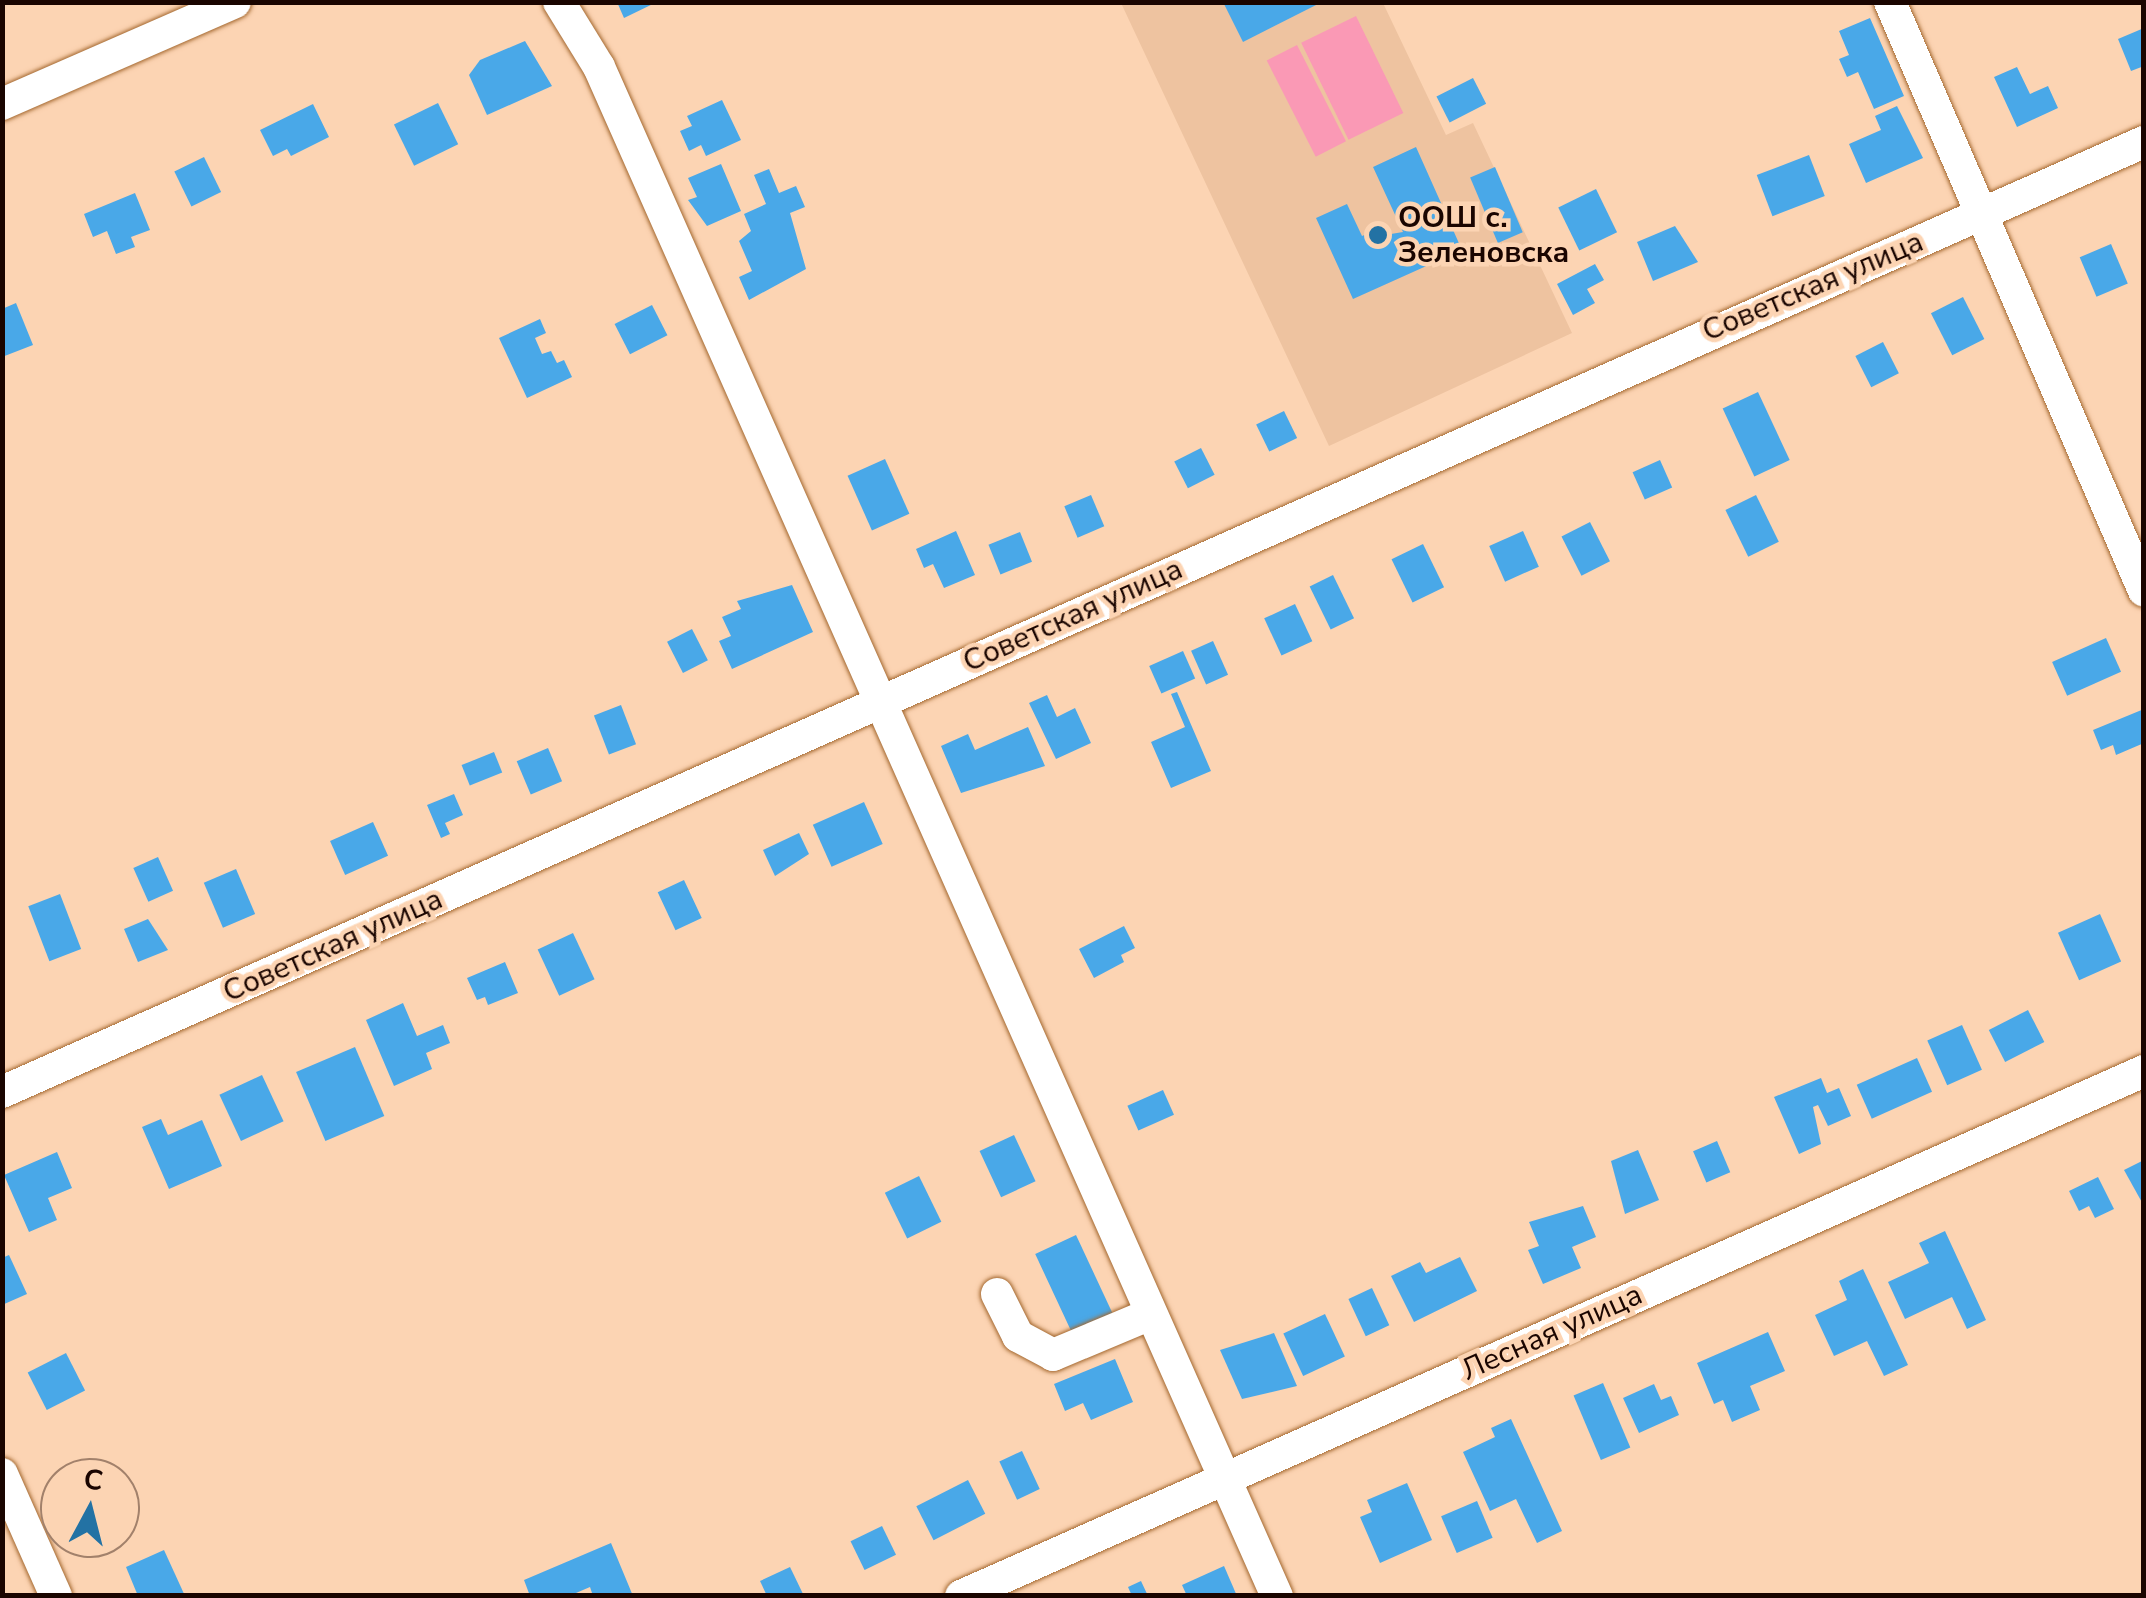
<!DOCTYPE html>
<html>
<head>
<meta charset="utf-8">
<style>
  body { margin:0 }
  #map { position:relative; width:2146px; height:1598px; overflow:hidden; background:#fcd4b3; font-family:"Nunito Sans",sans-serif }
  div>[style] { position:absolute }
  .built>* { inset:0; background:#eec3a0 }
  .green>* { inset:0; background:#fa99b5; transform-origin:0 0 }
  .building>* { inset:0; background:#49a8e8; transform-origin:0 0 }
  .roads { filter:drop-shadow(0 0 2px #a4682f) drop-shadow(0 0 2px #a4682f) }
  .minor>* { height:32px; margin:-16px; padding:0 16px; transform-origin:16px; border-radius:16px; background:#fff }
  .dots>* { width:28px; height:28px; translate:-50% -50%; box-sizing:border-box; border:5px solid #fcd4b3; border-radius:50% }
  span { translate:-50% -50%; white-space:nowrap; text-align:center; line-height:1.15; -webkit-text-stroke:9px #fcd4b3; paint-order:stroke }
  .poi-label { font-size:30px; color:#1a0500; font-weight:700 }
  .left { translate:0 -50%; text-align:left }
  .street-label { font-size:30px; color:#1a0500 }
  .frame { position:absolute; inset:0; border:5px solid #1a0500; pointer-events:none }
  .north { position:absolute; left:40px; top:1458px; width:100px; height:100px; box-sizing:border-box; background:#fcd4b3; border:2px solid #a2816b; border-radius:50%; rotate:7deg; font-size:28px; font-weight:700; line-height:40px; text-align:center; color:#1a0500 }
  .north::after { content:''; display:block; margin:auto; width:35px; height:45px; background:#2372a4; clip-path:polygon(50% 0,100% 100%,50% 72%,0 100%) }
</style>
</head>
<body>
<div id="map">
  <div class="built">
    <div style="clip-path:polygon(1121px 3px,1383px 3px,1446px 135px,1473px 123px,1572px 333px,1329px 446px)"></div>
  </div>
  <div class="green">
    <div style="left:1356px;top:16px;width:108px;height:61px;rotate:64deg"></div>
    <div style="left:1297px;top:45px;width:108px;height:34px;rotate:63deg"></div>
  </div>
  <div class="building">
    <div style="clip-path:polygon(617px 2px,657px 2px,624px 18px)"></div>
    <div style="clip-path:polygon(1223px 2px,1322px 2px,1243px 42px)"></div>
    <div style="clip-path:polygon(1870px 18px,1904px 96px,1874px 109px,1858px 72px,1847px 77px,1839px 59px,1849px 55px,1839px 31px)"></div>
    <div style="clip-path:polygon(2144px 28px,2144px 66px,2131px 71px,2118px 39px)"></div>
    <div style="clip-path:polygon(525px 41px,552px 86px,487px 115px,469px 75px,480px 60px)"></div>
    <div style="clip-path:polygon(2017px 67px,2030px 94px,2048px 86px,2058px 108px,2017px 127px,1994px 77px)"></div>
    <div style="left:1473px;top:78px;width:29px;height:41px;rotate:63deg"></div>
    <div style="clip-path:polygon(722px 100px,741px 140px,706px 156px,701px 145px,689px 151px,680px 131px,692px 126px,687px 116px)"></div>
    <div style="left:438px;top:103px;width:46px;height:49px;rotate:64deg"></div>
    <div style="clip-path:polygon(313px 104px,329px 137px,291px 156px,287px 149px,273px 156px,260px 130px)"></div>
    <div style="clip-path:polygon(1897px 106px,1923px 158px,1866px 183px,1849px 144px,1881px 130px,1875px 116px)"></div>
    <div style="clip-path:polygon(1416px 147px,1462px 250px,1353px 299px,1316px 218px,1347px 204px,1362px 236px,1376px 230px,1379px 236px,1403px 232px,1373px 167px)"></div>
    <div style="left:1809px;top:155px;width:44px;height:56px;rotate:69deg"></div>
    <div style="left:204px;top:157px;width:39px;height:33px;rotate:64deg"></div>
    <div style="clip-path:polygon(721px 164px,741px 211px,707px 226px,688px 200px,697px 197px,688px 178px)"></div>
    <div style="left:1495px;top:167px;width:71px;height:27px;rotate:67deg"></div>
    <div style="clip-path:polygon(769px 169px,779px 193px,796px 186px,805px 207px,790px 213px,806px 269px,749px 300px,739px 277px,752px 271px,739px 241px,751px 231px,744px 214px,766px 204px,754px 175px)"></div>
    <div style="left:1596px;top:189px;width:48px;height:42px;rotate:64deg"></div>
    <div style="clip-path:polygon(135px 193px,150px 230px,131px 237px,135px 247px,116px 254px,107px 231px,93px 237px,84px 214px)"></div>
    <div style="clip-path:polygon(1675px 226px,1698px 262px,1653px 281px,1637px 242px)"></div>
    <div style="left:2111px;top:244px;width:43px;height:34px;rotate:67deg"></div>
    <div style="clip-path:polygon(1595px 264px,1604px 280px,1587px 289px,1595px 303px,1573px 315px,1557px 284px)"></div>
    <div style="left:1963px;top:297px;width:47px;height:36px;rotate:63deg"></div>
    <div style="clip-path:polygon(16px 303px,33px 345px,2px 357px,2px 309px)"></div>
    <div style="left:652px;top:305px;width:34px;height:42px;rotate:63deg"></div>
    <div style="clip-path:polygon(540px 319px,546px 333px,535px 338px,542px 354px,551px 351px,557px 363px,564px 360px,572px 377px,527px 398px,499px 338px)"></div>
    <div style="left:1883px;top:342px;width:35px;height:31px;rotate:63deg"></div>
    <div style="left:1758px;top:392px;width:75px;height:39px;rotate:65deg"></div>
    <div style="left:1284px;top:411px;width:30px;height:31px;rotate:64deg"></div>
    <div style="left:1201px;top:448px;width:30px;height:30px;rotate:63deg"></div>
    <div style="left:885px;top:459px;width:60px;height:41px;rotate:66deg"></div>
    <div style="left:1660px;top:460px;width:30px;height:30px;rotate:66deg"></div>
    <div style="left:1091px;top:495px;width:34px;height:29px;rotate:67deg"></div>
    <div style="left:1756px;top:495px;width:52px;height:34px;rotate:64deg"></div>
    <div style="left:1590px;top:522px;width:44px;height:32px;rotate:63deg"></div>
    <div style="clip-path:polygon(956px 531px,975px 575px,944px 588px,933px 564px,924px 568px,916px 549px)"></div>
    <div style="left:1523px;top:531px;width:39px;height:37px;rotate:66deg"></div>
    <div style="left:1020px;top:532px;width:32px;height:34px;rotate:68deg"></div>
    <div style="left:1423px;top:544px;width:48px;height:35px;rotate:64deg"></div>
    <div style="left:1333px;top:575px;width:48px;height:26px;rotate:64deg"></div>
    <div style="clip-path:polygon(792px 585px,813px 632px,732px 669px,719px 641px,731px 636px,722px 617px,741px 609px,737px 601px)"></div>
    <div style="left:1295px;top:604px;width:41px;height:34px;rotate:65deg"></div>
    <div style="left:692px;top:629px;width:35px;height:28px;rotate:63deg"></div>
    <div style="left:2106px;top:638px;width:37px;height:59px;rotate:66deg"></div>
    <div style="left:1213px;top:641px;width:37px;height:24px;rotate:66deg"></div>
    <div style="left:1183px;top:651px;width:30px;height:37px;rotate:66deg"></div>
    <div style="clip-path:polygon(1177px 692px,1211px 771px,1171px 788px,1151px 742px,1185px 727px,1171px 694px)"></div>
    <div style="clip-path:polygon(1047px 695px,1057px 717px,1075px 708px,1091px 743px,1056px 759px,1029px 703px)"></div>
    <div style="left:621px;top:705px;width:42px;height:29px;rotate:69deg"></div>
    <div style="clip-path:polygon(2144px 709px,2144px 743px,2116px 755px,2113px 745px,2101px 750px,2093px 730px)"></div>
    <div style="clip-path:polygon(1028px 727px,1045px 766px,961px 793px,941px 746px,968px 734px,975px 750px)"></div>
    <div style="left:548px;top:748px;width:36px;height:34px;rotate:67deg"></div>
    <div style="left:494px;top:752px;width:22px;height:35px;rotate:68deg"></div>
    <div style="clip-path:polygon(454px 794px,463px 815px,445px 823px,450px 834px,441px 838px,427px 805px)"></div>
    <div style="left:864px;top:802px;width:46px;height:56px;rotate:66deg"></div>
    <div style="left:373px;top:822px;width:37px;height:47px;rotate:66deg"></div>
    <div style="clip-path:polygon(799px 833px,809px 854px,775px 876px,763px 850px)"></div>
    <div style="left:158px;top:857px;width:37px;height:27px;rotate:66deg"></div>
    <div style="left:236px;top:869px;width:49px;height:35px;rotate:67deg"></div>
    <div style="left:684px;top:880px;width:42px;height:29px;rotate:65deg"></div>
    <div style="left:60px;top:894px;width:59px;height:34px;rotate:69deg"></div>
    <div style="left:2100px;top:914px;width:52px;height:46px;rotate:66deg"></div>
    <div style="clip-path:polygon(148px 919px,168px 950px,138px 962px,124px 929px)"></div>
    <div style="clip-path:polygon(1124px 926px,1135px 948px,1121px 955px,1124px 962px,1094px 978px,1079px 949px)"></div>
    <div style="left:573px;top:933px;width:51px;height:39px;rotate:65deg"></div>
    <div style="clip-path:polygon(505px 962px,518px 993px,488px 1005px,485px 997px,477px 1000px,467px 978px)"></div>
    <div style="clip-path:polygon(403px 1003px,417px 1036px,443px 1025px,450px 1043px,426px 1053px,432px 1069px,394px 1086px,366px 1020px)"></div>
    <div style="left:2028px;top:1010px;width:36px;height:44px;rotate:63deg"></div>
    <div style="left:1962px;top:1025px;width:49px;height:38px;rotate:66deg"></div>
    <div style="left:355px;top:1047px;width:75px;height:64px;rotate:67deg"></div>
    <div style="left:1917px;top:1058px;width:37px;height:66px;rotate:66deg"></div>
    <div style="left:262px;top:1075px;width:51px;height:47px;rotate:65deg"></div>
    <div style="clip-path:polygon(1821px 1078px,1827px 1093px,1839px 1088px,1851px 1116px,1828px 1126px,1818px 1105px,1813px 1107px,1821px 1144px,1799px 1154px,1774px 1097px)"></div>
    <div style="left:1163px;top:1090px;width:27px;height:39px;rotate:66deg"></div>
    <div style="clip-path:polygon(161px 1119px,168px 1135px,202px 1120px,222px 1166px,169px 1189px,142px 1127px)"></div>
    <div style="left:1014px;top:1135px;width:51px;height:38px;rotate:65deg"></div>
    <div style="left:1717px;top:1141px;width:34px;height:26px;rotate:67deg"></div>
    <div style="clip-path:polygon(1638px 1150px,1659px 1200px,1625px 1214px,1611px 1161px)"></div>
    <div style="clip-path:polygon(57px 1152px,72px 1188px,48px 1198px,57px 1220px,29px 1232px,4px 1175px)"></div>
    <div style="clip-path:polygon(2144px 1160px,2144px 1206px,2124px 1170px)"></div>
    <div style="left:919px;top:1176px;width:51px;height:38px;rotate:64deg"></div>
    <div style="clip-path:polygon(2098px 1177px,2114px 1209px,2095px 1218px,2089px 1206px,2079px 1211px,2069px 1191px)"></div>
    <div style="clip-path:polygon(1583px 1206px,1596px 1237px,1572px 1247px,1581px 1268px,1543px 1284px,1528px 1250px,1539px 1246px,1529px 1222px)"></div>
    <div style="clip-path:polygon(1945px 1231px,1986px 1320px,1967px 1329px,1952px 1297px,1905px 1319px,1888px 1282px,1929px 1263px,1919px 1243px)"></div>
    <div style="left:1076px;top:1235px;width:93px;height:45px;rotate:65deg"></div>
    <div style="clip-path:polygon(9px 1255px,27px 1294px,2px 1305px,2px 1258px)"></div>
    <div style="clip-path:polygon(1460px 1257px,1477px 1291px,1414px 1322px,1391px 1276px,1420px 1262px,1426px 1273px)"></div>
    <div style="clip-path:polygon(1863px 1269px,1908px 1365px,1884px 1376px,1867px 1341px,1834px 1356px,1815px 1315px,1847px 1300px,1839px 1281px)"></div>
    <div style="left:1372px;top:1288px;width:41px;height:26px;rotate:65deg"></div>
    <div style="left:1325px;top:1314px;width:47px;height:46px;rotate:65deg"></div>
    <div style="clip-path:polygon(1768px 1332px,1785px 1371px,1750px 1386px,1760px 1410px,1732px 1422px,1723px 1400px,1714px 1404px,1697px 1363px)"></div>
    <div style="clip-path:polygon(1274px 1333px,1297px 1386px,1242px 1399px,1220px 1350px)"></div>
    <div style="left:66px;top:1353px;width:42px;height:43px;rotate:63deg"></div>
    <div style="clip-path:polygon(1115px 1359px,1133px 1402px,1091px 1420px,1083px 1403px,1065px 1411px,1054px 1384px)"></div>
    <div style="left:1603px;top:1383px;width:70px;height:32px;rotate:67deg"></div>
    <div style="clip-path:polygon(1654px 1384px,1661px 1400px,1671px 1396px,1679px 1415px,1639px 1433px,1623px 1398px)"></div>
    <div style="clip-path:polygon(1511px 1419px,1562px 1531px,1537px 1543px,1516px 1499px,1490px 1511px,1463px 1452px,1495px 1437px,1491px 1428px)"></div>
    <div style="left:1022px;top:1451px;width:42px;height:25px;rotate:65deg"></div>
    <div style="clip-path:polygon(117px 1471px,132px 1499px,120px 1505px,120px 1478px,105px 1478px)"></div>
    <div style="left:968px;top:1480px;width:38px;height:58px;rotate:63deg"></div>
    <div style="clip-path:polygon(1407px 1483px,1432px 1540px,1380px 1563px,1360px 1517px,1372px 1512px,1367px 1500px)"></div>
    <div style="left:1477px;top:1501px;width:40px;height:39px;rotate:67deg"></div>
    <div style="left:882px;top:1526px;width:32px;height:35px;rotate:64deg"></div>
    <div style="clip-path:polygon(611px 1543px,633px 1596px,593px 1596px,590px 1587px,569px 1596px,530px 1596px,524px 1580px)"></div>
    <div style="clip-path:polygon(164px 1550px,185px 1596px,138px 1596px,126px 1567px)"></div>
    <div style="clip-path:polygon(1224px 1566px,1237px 1596px,1187px 1596px,1182px 1585px)"></div>
    <div style="clip-path:polygon(790px 1567px,804px 1596px,767px 1596px,760px 1581px)"></div>
    <div style="clip-path:polygon(1141px 1581px,1148px 1596px,1132px 1596px,1128px 1587px)"></div>
  </div>
  <div class="roads">
    <div class="minor">
      <div style="left:559px;top:2px;width:76px;rotate:58.4deg"></div>
      <div style="left:599px;top:67px;width:1673px;rotate:66.09deg"></div>
      <div style="left:1890px;top:2px;width:641px;rotate:66.67deg"></div>
      <div style="left:2px;top:104px;width:254px;rotate:-23.6deg"></div>
      <div style="left:2px;top:1092px;width:2343px;rotate:-23.92deg"></div>
      <div style="left:997px;top:1294px;width:47px;rotate:63.4deg"></div>
      <div style="left:1018px;top:1336px;width:40px;rotate:28deg"></div>
      <div style="left:1053px;top:1355px;width:106px;rotate:-22.7deg"></div>
      <div style="left:2px;top:1474px;width:133px;rotate:66.1deg"></div>
      <div style="left:961px;top:1596px;width:1294px;rotate:-23.93deg"></div>
    </div>
  </div>
  <div class="dots">
    <div style="left:1378px;top:235px;background:#2372a4"></div>
  </div>
  <div class="poi-label">
    <span class="left" style="left:1398px;top:235px">ООШ с.<br>Зеленовска</span>
  </div>
  <div class="street-label">
    <span style="left:1813px;top:287px;rotate:-23deg">Советская улица</span>
    <span style="left:1073px;top:616px;rotate:-24deg">Советская улица</span>
    <span style="left:333px;top:946px;rotate:-24deg">Советская улица</span>
    <span style="left:1552px;top:1333px;rotate:-24deg">Лесная улица</span>
  </div>
  <div class="frame"></div>
  <div class="north">С</div>
</div>
</body>
</html>
